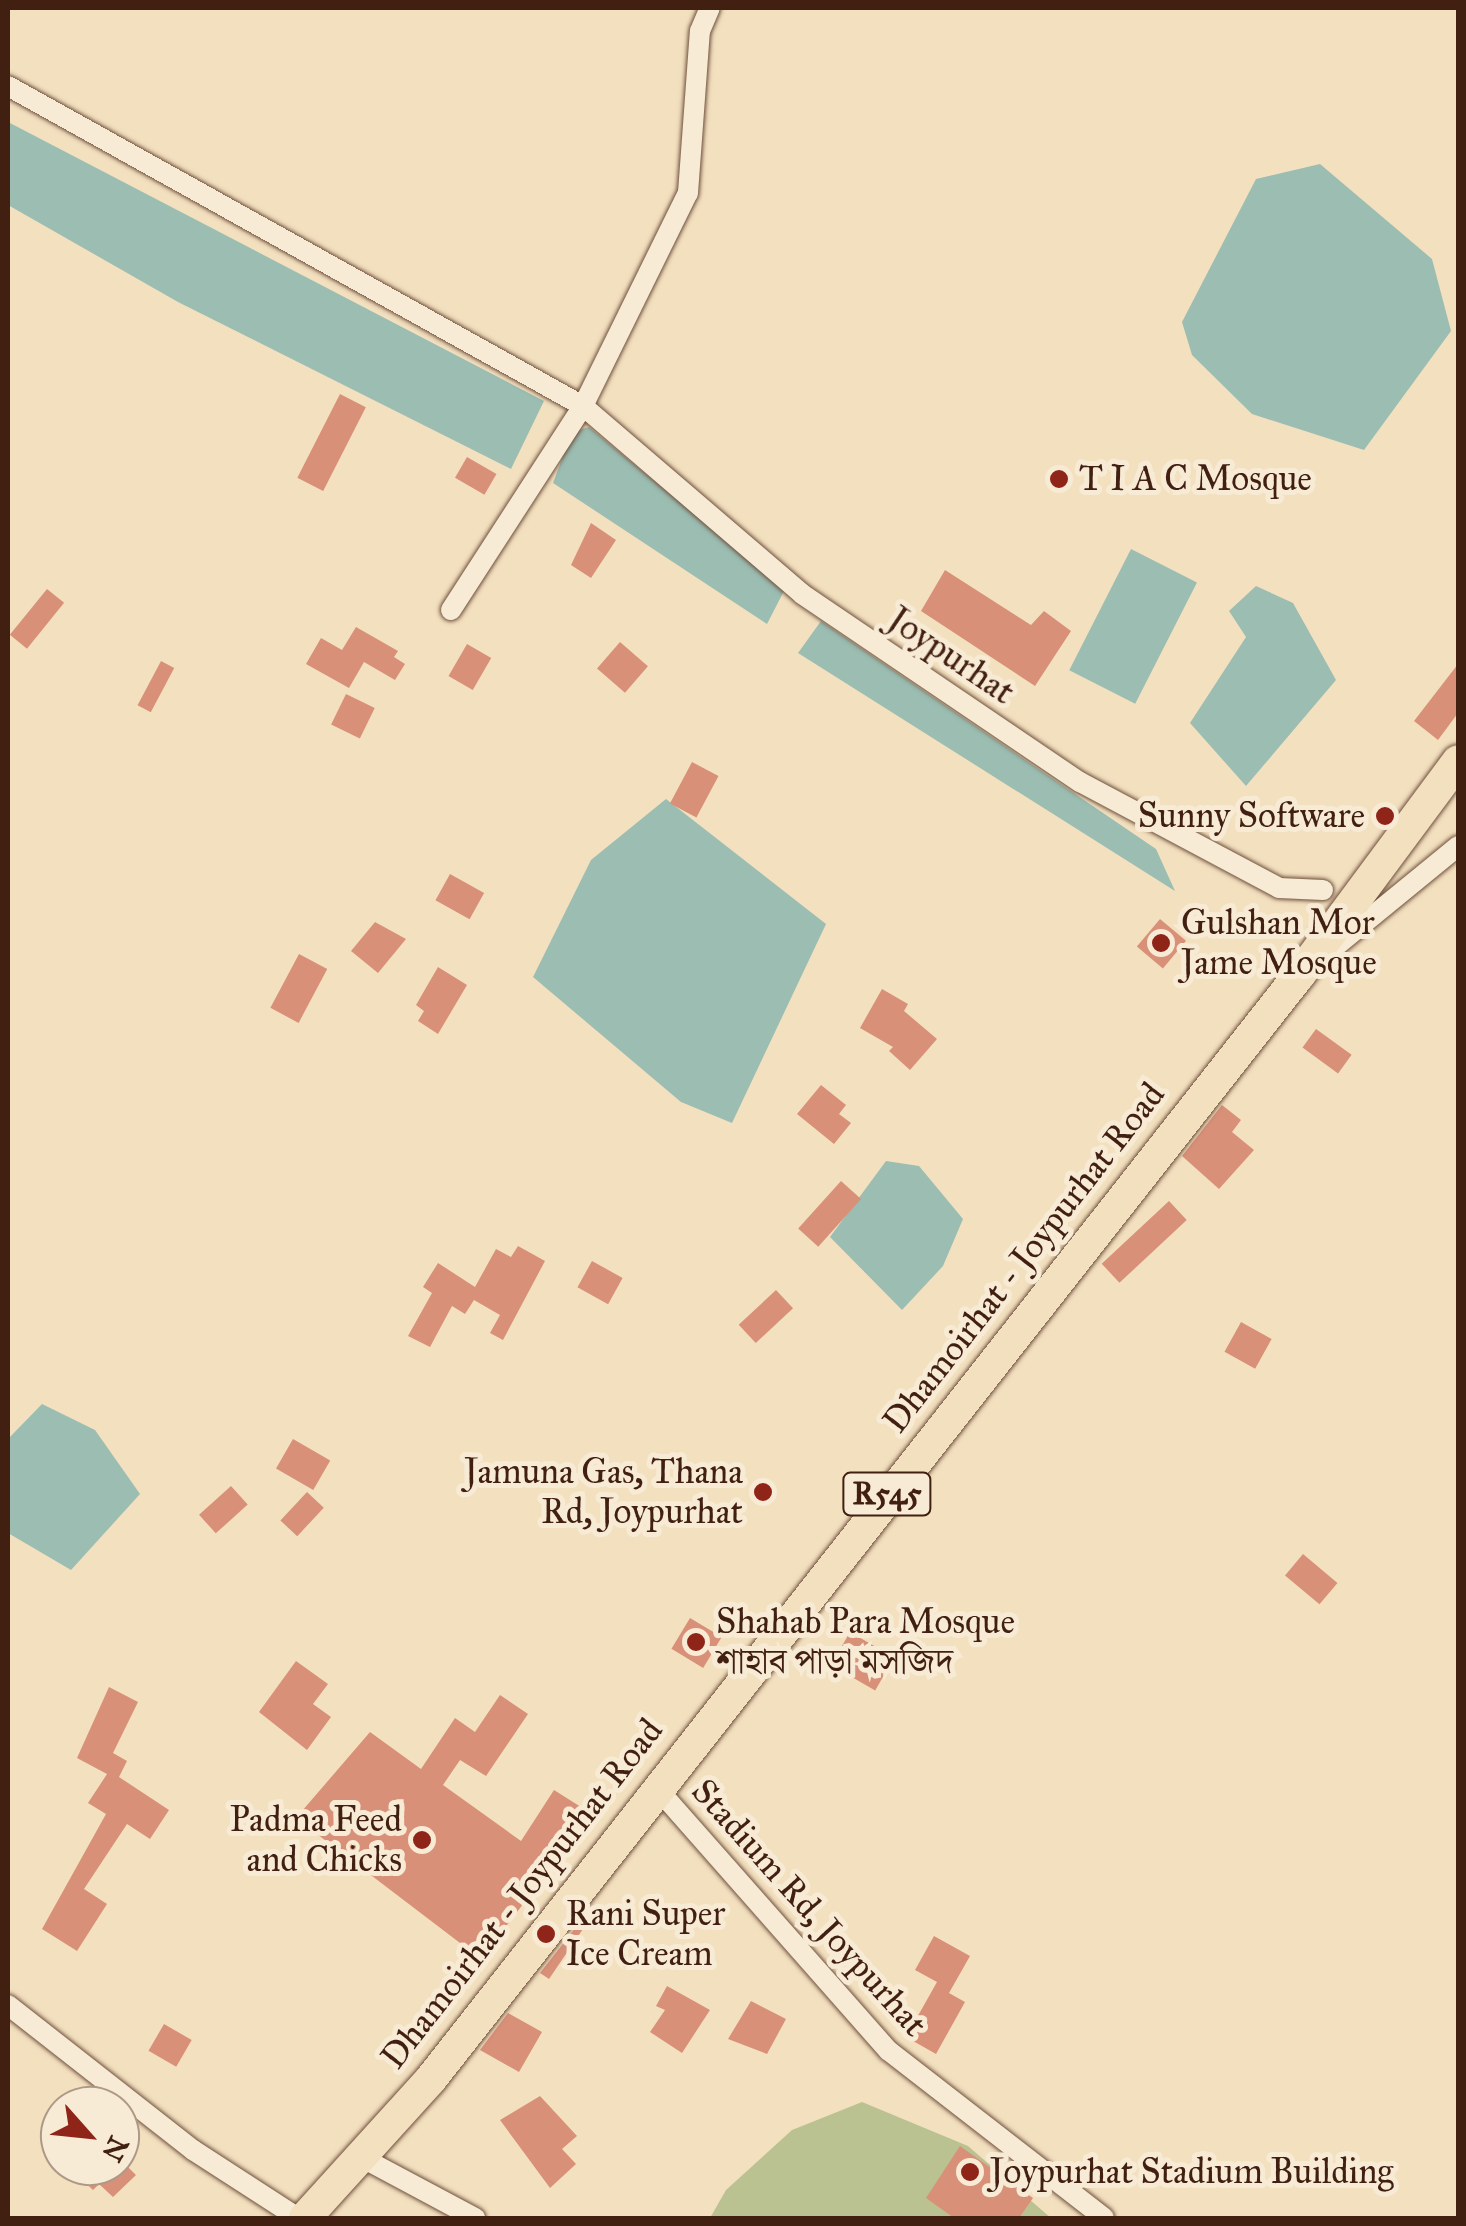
<!DOCTYPE html>
<html>
<head>
<meta charset="utf-8">
<style>
  body { margin:0 }
  #map { position:relative; width:1466px; height:2226px; overflow:hidden; background:#f3e0bf; font-family:"IM FELL Great Primer","Noto Serif Bengali",serif }
  div>[style] { position:absolute }
  .green>* { inset:0; background:#bbc292 }
  .water>* { inset:0; background:#9bbdb2; transform-origin:0 0 }
  .building>* { inset:0; background:#d99079; transform-origin:0 0 }
  .roads { filter:drop-shadow(0 0 2px #6e4f3c) drop-shadow(0 0 2px #6e4f3c) }
  .minor>* { height:20px; margin:-10px; padding:0 10px; transform-origin:10px; border-radius:10px; background:#f7ebd5 }
  .primary>* { height:32px; margin:-16px; padding:0 16px; transform-origin:16px; border-radius:16px; background:#f3e0bf }
  .dots>* { width:28px; height:28px; translate:-50% -50%; box-sizing:border-box; border:5px solid #f7ebd5; border-radius:50% }
  span { translate:-50% -50%; white-space:nowrap; text-align:center; line-height:1.15; -webkit-text-stroke:10px #f7ebd5; paint-order:stroke }
  .shield-label span { padding:2px 8px; background:#f7ebd5; border:2px solid; border-radius:8px; -webkit-text-stroke-width:0 }
  .shield-label { font-size:32px; color:#411f11; font-weight:700 }
  .poi-label { font-size:35px; color:#411f11 }
  .left { translate:0 -50%; text-align:left }
  .right { translate:-100% -50%; text-align:right }
  .street-label { font-size:35px; color:#411f11 }
  .frame { position:absolute; inset:0; border:10px solid #411f11; pointer-events:none }
  .north { position:absolute; left:40px; top:2086px; width:100px; height:100px; box-sizing:border-box; background:#f7ebd5; border:2px solid #ae9987; border-radius:50%; rotate:117deg; font-size:28px; font-weight:700; line-height:40px; text-align:center; color:#411f11 }
  .north::after { content:''; display:block; margin:auto; width:35px; height:45px; background:#8f2418; clip-path:polygon(50% 0,100% 100%,50% 72%,0 100%) }
</style>
</head>
<body>
<div id="map">
  <div class="green">
    <div style="clip-path:polygon(862px 2102px,968px 2146px,1051px 2218px,710px 2218px,726px 2190px,792px 2130px)"></div>
  </div>
  <div class="water">
    <div style="clip-path:polygon(8px 122px,544px 401px,511px 469px,178px 302px,8px 205px)"></div>
    <div style="clip-path:polygon(1320px 164px,1432px 259px,1451px 331px,1364px 450px,1252px 414px,1192px 355px,1182px 322px,1256px 179px)"></div>
    <div style="clip-path:polygon(589px 427px,785px 589px,767px 624px,553px 483px,572px 432px)"></div>
    <div style="left:1131px;top:549px;width:74px;height:136px;rotate:27deg"></div>
    <div style="clip-path:polygon(1256px 586px,1293px 603px,1336px 680px,1246px 786px,1190px 723px,1246px 637px,1229px 611px)"></div>
    <div style="clip-path:polygon(821px 621px,1156px 849px,1175px 891px,798px 653px)"></div>
    <div style="clip-path:polygon(666px 799px,826px 924px,732px 1123px,681px 1102px,533px 977px,591px 860px)"></div>
    <div style="clip-path:polygon(886px 1161px,919px 1166px,963px 1219px,943px 1266px,902px 1310px,830px 1237px)"></div>
    <div style="clip-path:polygon(42px 1404px,95px 1430px,140px 1494px,71px 1570px,8px 1533px,8px 1439px)"></div>
  </div>
  <div class="building">
    <div style="left:340px;top:394px;width:29px;height:94px;rotate:27deg"></div>
    <div style="left:467px;top:457px;width:34px;height:24px;rotate:30deg"></div>
    <div style="clip-path:polygon(591px 523px,616px 540px,591px 578px,571px 565px)"></div>
    <div style="clip-path:polygon(945px 570px,1031px 625px,1044px 611px,1071px 631px,1035px 686px,921px 611px)"></div>
    <div style="left:47px;top:589px;width:22px;height:59px;rotate:39deg"></div>
    <div style="clip-path:polygon(356px 627px,398px 651px,394px 657px,405px 664px,395px 680px,364px 662px,349px 688px,306px 664px,321px 638px,342px 650px)"></div>
    <div style="left:620px;top:642px;width:37px;height:35px;rotate:41deg"></div>
    <div style="left:467px;top:644px;width:28px;height:37px;rotate:30deg"></div>
    <div style="left:161px;top:661px;width:15px;height:50px;rotate:28deg"></div>
    <div style="clip-path:polygon(1458px 664px,1458px 713px,1438px 740px,1414px 721px)"></div>
    <div style="left:346px;top:694px;width:32px;height:34px;rotate:26deg"></div>
    <div style="left:692px;top:762px;width:30px;height:47px;rotate:28deg"></div>
    <div style="left:450px;top:874px;width:39px;height:30px;rotate:29deg"></div>
    <div style="left:1160px;top:919px;width:34px;height:36px;rotate:40deg"></div>
    <div style="clip-path:polygon(375px 922px,406px 939px,378px 973px,351px 951px)"></div>
    <div style="left:299px;top:954px;width:32px;height:61px;rotate:28deg"></div>
    <div style="clip-path:polygon(438px 967px,467px 985px,438px 1034px,418px 1021px,424px 1011px,416px 1005px)"></div>
    <div style="clip-path:polygon(882px 989px,908px 1004px,904px 1011px,937px 1039px,910px 1070px,889px 1051px,893px 1047px,860px 1028px)"></div>
    <div style="left:1316px;top:1029px;width:44px;height:23px;rotate:36deg"></div>
    <div style="clip-path:polygon(821px 1085px,846px 1105px,839px 1114px,851px 1123px,834px 1144px,797px 1114px)"></div>
    <div style="clip-path:polygon(1222px 1105px,1241px 1120px,1232px 1132px,1254px 1150px,1219px 1189px,1182px 1156px)"></div>
    <div style="left:841px;top:1181px;width:27px;height:64px;rotate:42deg"></div>
    <div style="left:1169px;top:1201px;width:26px;height:92px;rotate:47deg"></div>
    <div style="clip-path:polygon(518px 1246px,545px 1261px,503px 1340px,490px 1333px,500px 1315px,474px 1300px,465px 1314px,452px 1306px,430px 1347px,408px 1336px,432px 1293px,423px 1287px,438px 1263px,475px 1287px,496px 1249px,511px 1257px)"></div>
    <div style="left:592px;top:1261px;width:35px;height:30px;rotate:29deg"></div>
    <div style="left:776px;top:1290px;width:25px;height:51px;rotate:47deg"></div>
    <div style="left:1241px;top:1322px;width:35px;height:34px;rotate:29deg"></div>
    <div style="left:293px;top:1439px;width:43px;height:34px;rotate:30deg"></div>
    <div style="left:231px;top:1486px;width:25px;height:43px;rotate:48deg"></div>
    <div style="left:307px;top:1492px;width:23px;height:39px;rotate:43deg"></div>
    <div style="left:1303px;top:1554px;width:45px;height:28px;rotate:40deg"></div>
    <div style="left:690px;top:1618px;width:37px;height:36px;rotate:31deg"></div>
    <div style="left:850px;top:1632px;width:51px;height:38px;rotate:30deg"></div>
    <div style="clip-path:polygon(296px 1661px,328px 1684px,313px 1704px,331px 1717px,307px 1750px,259px 1712px)"></div>
    <div style="clip-path:polygon(109px 1687px,138px 1702px,113px 1753px,127px 1761px,119px 1777px,169px 1810px,150px 1839px,127px 1824px,84px 1889px,107px 1904px,77px 1951px,42px 1929px,106px 1814px,88px 1803px,107px 1774px,77px 1758px)"></div>
    <div style="clip-path:polygon(500px 1695px,528px 1714px,486px 1776px,460px 1760px,443px 1785px,521px 1841px,554px 1790px,592px 1814px,481px 1959px,296px 1818px,370px 1732px,421px 1769px,455px 1718px,475px 1732px)"></div>
    <div style="clip-path:polygon(580px 1922px,585px 1926px,549px 1979px,540px 1973px)"></div>
    <div style="clip-path:polygon(934px 1936px,970px 1956px,949px 1993px,965px 2002px,936px 2054px,906px 2037px,937px 1982px,915px 1970px)"></div>
    <div style="clip-path:polygon(667px 1986px,710px 2010px,682px 2053px,650px 2032px,665px 2010px,656px 2006px)"></div>
    <div style="clip-path:polygon(751px 2001px,786px 2019px,767px 2054px,728px 2039px)"></div>
    <div style="clip-path:polygon(508px 2013px,542px 2032px,519px 2072px,480px 2050px)"></div>
    <div style="left:164px;top:2024px;width:32px;height:31px;rotate:30deg"></div>
    <div style="clip-path:polygon(540px 2096px,577px 2136px,562px 2149px,576px 2164px,550px 2188px,500px 2120px)"></div>
    <div style="clip-path:polygon(960px 2146px,1033px 2198px,1019px 2218px,954px 2218px,926px 2198px)"></div>
    <div style="clip-path:polygon(68px 2166px,127px 2166px,136px 2175px,113px 2197px,99px 2184px,93px 2190px)"></div>
  </div>
  <div class="roads">
    <div class="minor">
      <div style="left:8px;top:86px;width:658px;rotate:29.1deg"></div>
      <div style="left:583px;top:406px;width:289px;rotate:40.6deg"></div>
      <div style="left:802px;top:594px;width:336px;rotate:34.1deg"></div>
      <div style="left:1080px;top:782px;width:225px;rotate:28deg"></div>
      <div style="left:1279px;top:888px;width:44px;rotate:2.6deg"></div>
      <div style="left:451px;top:610px;width:243px;rotate:-57.1deg"></div>
      <div style="left:583px;top:406px;width:237px;rotate:-63.8deg"></div>
      <div style="left:688px;top:193px;width:162px;rotate:-85.8deg"></div>
      <div style="left:700px;top:31px;width:25px;rotate:-67deg"></div>
      <div style="left:1325px;top:955px;width:172px;rotate:-39.3deg"></div>
      <div style="left:656px;top:1787px;width:352px;rotate:48.6deg"></div>
      <div style="left:889px;top:2051px;width:272px;rotate:37.8deg"></div>
      <div style="left:8px;top:2005px;width:235px;rotate:38.1deg"></div>
      <div style="left:193px;top:2150px;width:125px;rotate:32.9deg"></div>
      <div style="left:357px;top:2155px;width:134px;rotate:28.1deg"></div>
    </div>
    <div class="primary">
      <div style="left:305px;top:2218px;width:188px;rotate:-47.8deg"></div>
      <div style="left:431px;top:2079px;width:1406px;rotate:-51.82deg"></div>
      <div style="left:1300px;top:974px;width:265px;rotate:-53.4deg"></div>
    </div>
  </div>
  <div class="dots">
    <div style="left:1059px;top:479px;background:#8f2418"></div>
    <div style="left:1385px;top:816px;background:#8f2418"></div>
    <div style="left:1161px;top:943px;background:#8f2418"></div>
    <div style="left:763px;top:1492px;background:#8f2418"></div>
    <div style="left:696px;top:1642px;background:#8f2418"></div>
    <div style="left:422px;top:1840px;background:#8f2418"></div>
    <div style="left:546px;top:1934px;background:#8f2418"></div>
    <div style="left:970px;top:2172px;background:#8f2418"></div>
  </div>
  <div class="shield-label">
    <span style="left:887px;top:1494px">R545</span>
  </div>
  <div class="poi-label">
    <span class="left" style="left:1079px;top:479px">T I A C Mosque</span>
    <span class="right" style="left:1365px;top:816px">Sunny Software</span>
    <span class="left" style="left:1181px;top:943px">Gulshan Mor<br>Jame Mosque</span>
    <span class="right" style="left:743px;top:1492px">Jamuna Gas, Thana<br>Rd, Joypurhat</span>
    <span class="left" style="left:716px;top:1642px">Shahab Para Mosque<br>শাহাব পাড়া মসজিদ</span>
    <span class="right" style="left:402px;top:1840px">Padma Feed<br>and Chicks</span>
    <span class="left" style="left:566px;top:1934px">Rani Super<br>Ice Cream</span>
    <span class="left" style="left:990px;top:2172px">Joypurhat Stadium Building</span>
  </div>
  <div class="street-label">
    <span style="left:951px;top:656px;rotate:34deg">Joypurhat</span>
    <span style="left:1024px;top:1258px;rotate:-52deg">Dhamoirhat - Joypurhat Road</span>
    <span style="left:522px;top:1894px;rotate:-52deg">Dhamoirhat - Joypurhat Road</span>
    <span style="left:809px;top:1908px;rotate:48deg">Stadium Rd, Joypurhat</span>
  </div>
  <div class="frame"></div>
  <div class="north">N</div>
</div>
</body>
</html>
